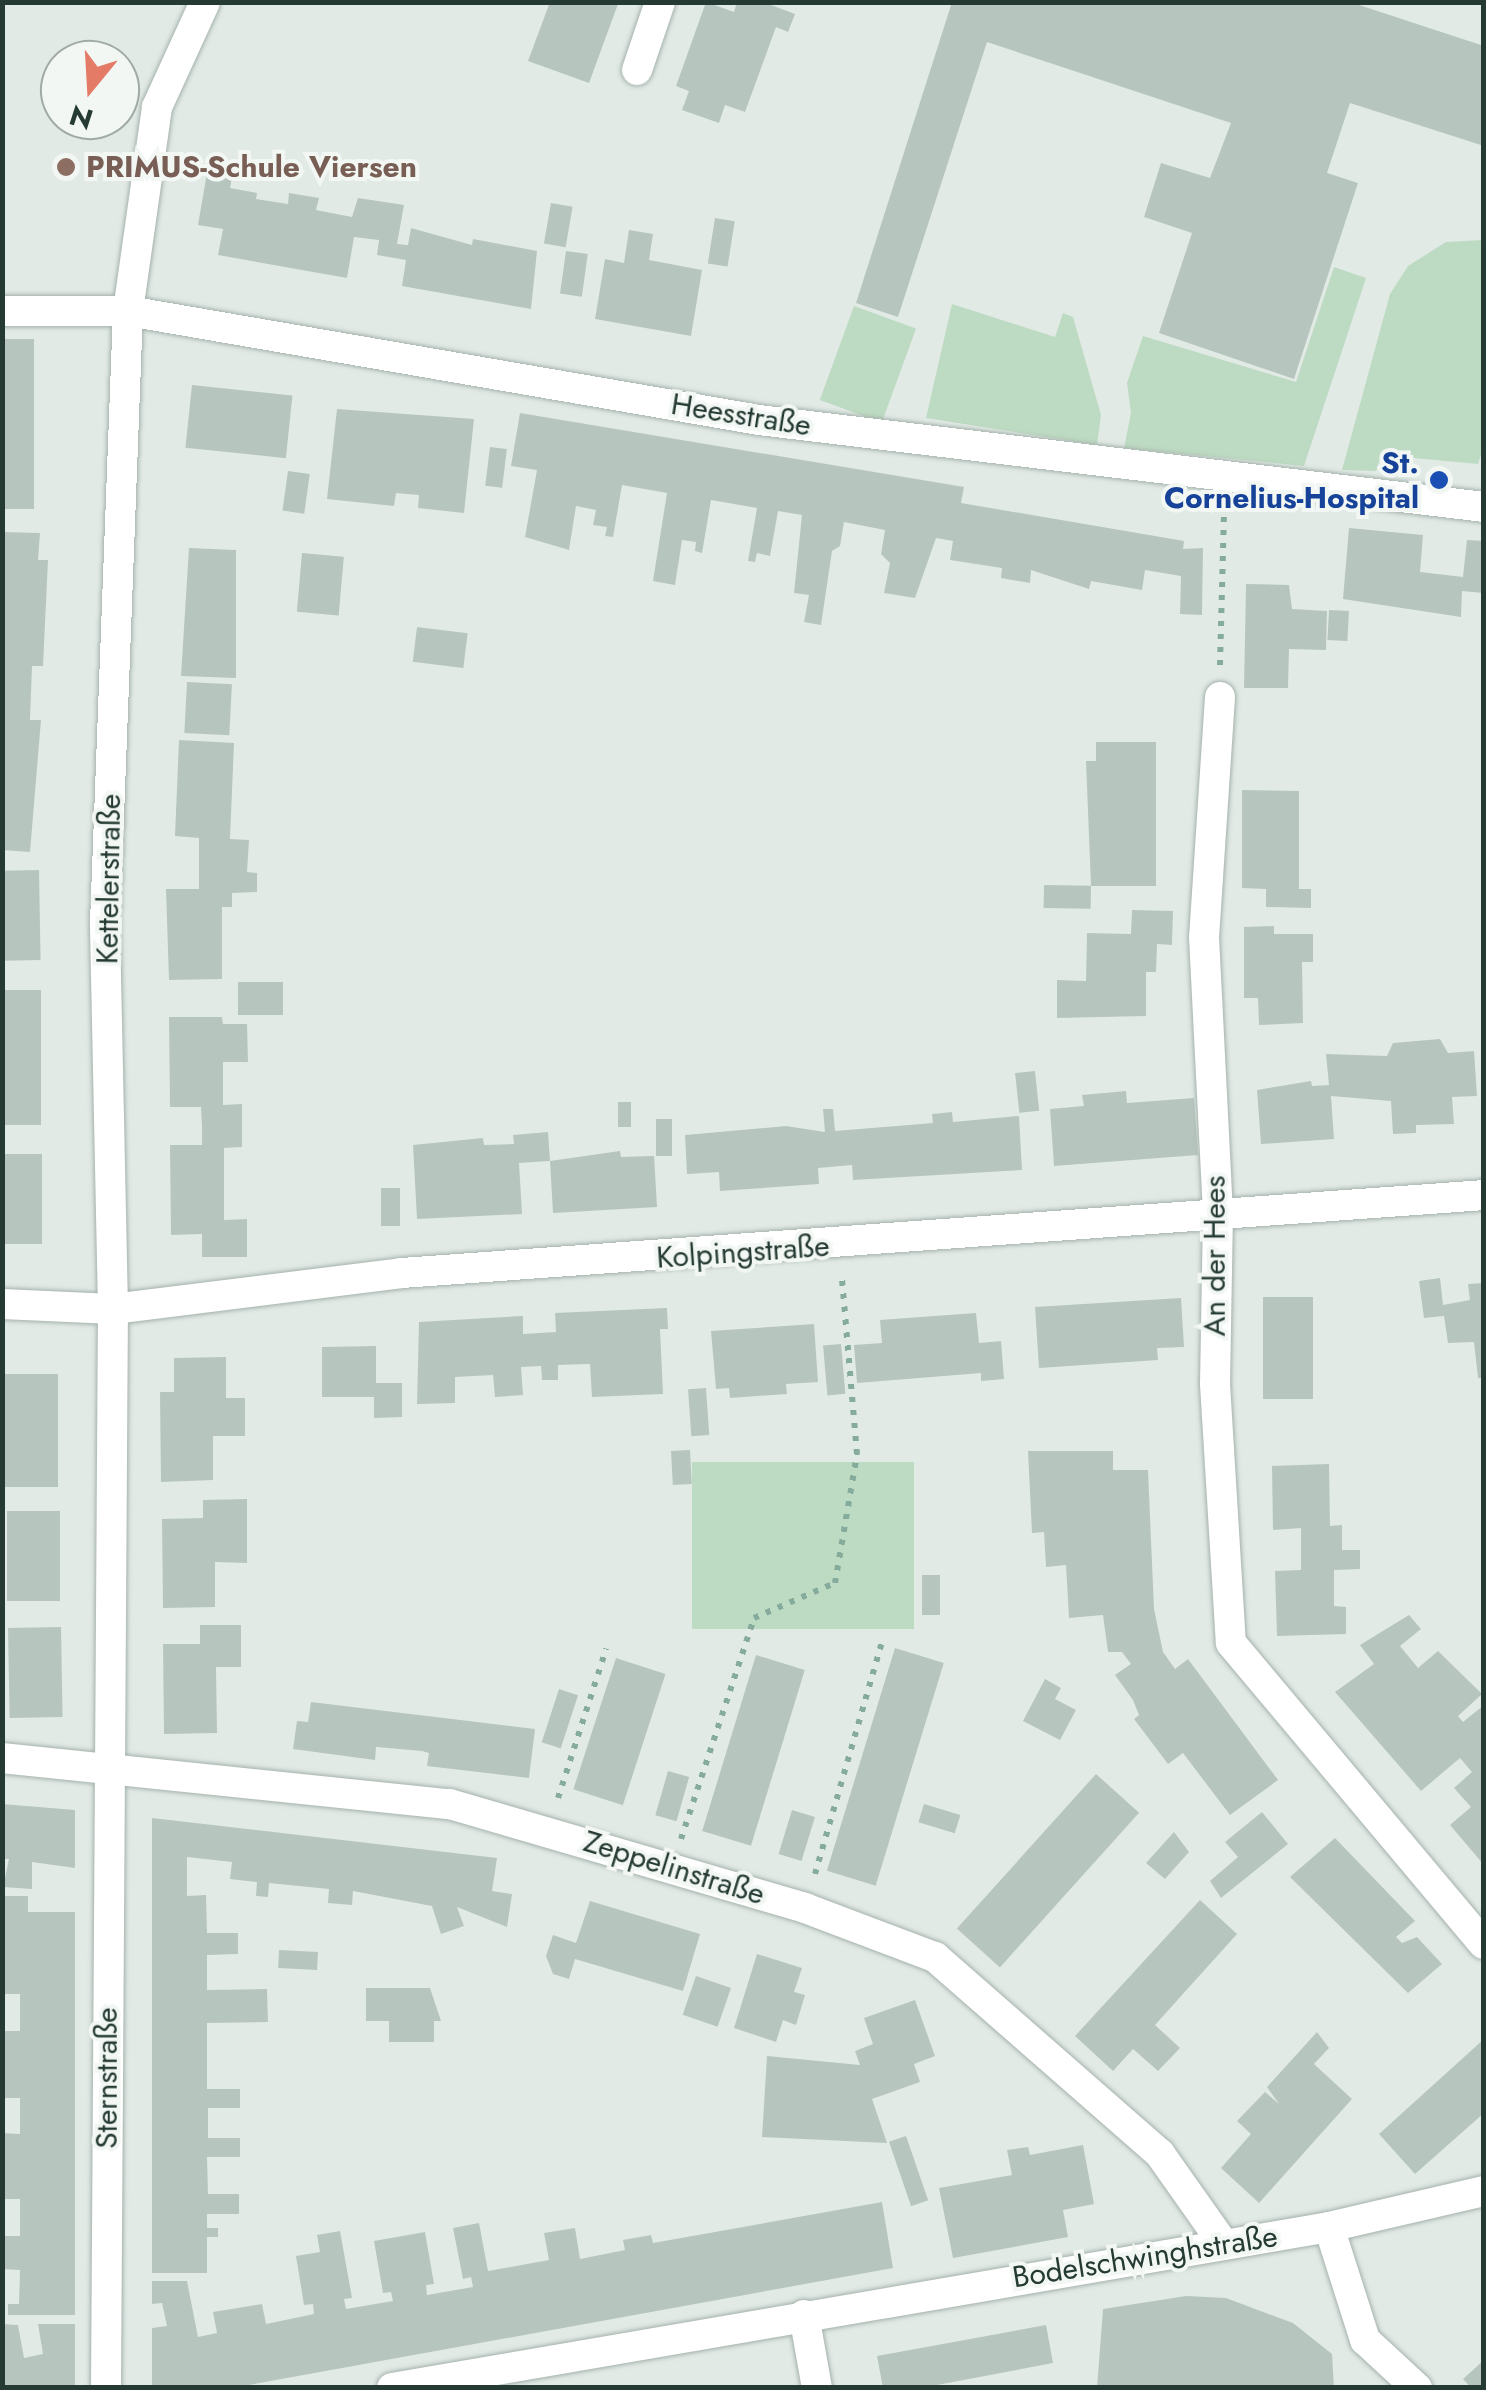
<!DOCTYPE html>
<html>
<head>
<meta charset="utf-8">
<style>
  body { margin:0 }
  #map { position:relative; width:1486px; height:2390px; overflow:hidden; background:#e2eae6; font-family:Jost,sans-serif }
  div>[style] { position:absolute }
  .green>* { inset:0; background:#bddac2; transform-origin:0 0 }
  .building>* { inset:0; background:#b7c5bf; transform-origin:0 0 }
  .path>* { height:6px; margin-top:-3px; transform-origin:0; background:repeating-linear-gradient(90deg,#85ab9c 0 5px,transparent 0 13px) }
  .roads { filter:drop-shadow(0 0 2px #a5b2ac) drop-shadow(0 0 2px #a5b2ac) }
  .street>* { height:30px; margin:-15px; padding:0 15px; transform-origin:15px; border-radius:15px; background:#fff }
  .dots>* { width:28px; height:28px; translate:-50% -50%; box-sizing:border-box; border:5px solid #f2f7f4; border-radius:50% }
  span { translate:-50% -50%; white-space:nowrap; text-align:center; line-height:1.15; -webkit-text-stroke:8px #f2f7f4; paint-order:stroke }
  .education-label { font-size:30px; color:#785e54; font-weight:700 }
  .left { translate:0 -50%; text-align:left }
  .street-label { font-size:30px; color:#243a32 }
  .transit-label { font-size:30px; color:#164399; font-weight:700 }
  .right { translate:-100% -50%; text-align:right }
  .frame { position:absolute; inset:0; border:5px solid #243a32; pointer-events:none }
  .north { position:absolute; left:40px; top:40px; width:100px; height:100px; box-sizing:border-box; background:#f2f7f4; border:2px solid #a0aba6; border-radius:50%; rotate:198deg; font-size:28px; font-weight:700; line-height:40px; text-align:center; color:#243a32 }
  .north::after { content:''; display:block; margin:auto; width:35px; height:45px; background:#e47b66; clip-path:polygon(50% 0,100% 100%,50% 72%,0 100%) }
</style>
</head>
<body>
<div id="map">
  <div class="green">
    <div style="clip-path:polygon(1483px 240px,1484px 446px,1478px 464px,1381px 455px,1376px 471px,1342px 470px,1390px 294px,1408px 266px,1446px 242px)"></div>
    <div style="clip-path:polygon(1334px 267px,1366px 278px,1304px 466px,1124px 448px,1131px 413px,1127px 383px,1143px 336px,1296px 382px)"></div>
    <div style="clip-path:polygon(952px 304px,1055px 337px,1063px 313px,1073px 317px,1101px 415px,1097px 445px,926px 418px)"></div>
    <div style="left:854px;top:306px;width:66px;height:100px;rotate:20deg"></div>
    <div style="left:914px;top:1462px;width:167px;height:222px;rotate:90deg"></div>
  </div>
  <div class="building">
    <div style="clip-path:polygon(550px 2px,618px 4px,589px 83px,528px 61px)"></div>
    <div style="clip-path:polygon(706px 2px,734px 12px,737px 2px,763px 2px,795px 14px,788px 32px,776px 27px,745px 112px,725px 105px,719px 123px,682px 110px,689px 91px,676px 86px)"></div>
    <div style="clip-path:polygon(952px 2px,1350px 2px,1484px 46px,1484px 146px,1350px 103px,1327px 173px,1358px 183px,1294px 379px,1159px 333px,1192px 233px,1144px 217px,1161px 163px,1210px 178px,1231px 123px,987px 42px,898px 317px,856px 303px)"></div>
    <div style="clip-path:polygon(208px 167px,233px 172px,230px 188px,257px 193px,256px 199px,288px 204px,289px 193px,319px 198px,316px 210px,352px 217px,358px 198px,404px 205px,397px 244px,408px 245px,411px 228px,472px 245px,473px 239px,537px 251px,531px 309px,402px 286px,406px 260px,377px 255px,379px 240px,354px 237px,347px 278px,218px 255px,223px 229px,198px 225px)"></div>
    <div style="left:551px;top:203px;width:22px;height:41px;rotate:10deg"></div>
    <div style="left:715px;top:218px;width:20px;height:46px;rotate:9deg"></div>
    <div style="clip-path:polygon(629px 230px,653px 234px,649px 260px,702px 270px,691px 336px,595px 319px,605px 259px,624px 263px)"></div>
    <div style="left:566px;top:251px;width:22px;height:43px;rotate:8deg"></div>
    <div style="left:2px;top:339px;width:32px;height:170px"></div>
    <div style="left:192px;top:385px;width:101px;height:63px;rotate:6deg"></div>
    <div style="clip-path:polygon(337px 409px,474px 419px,464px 513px,418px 508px,419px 495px,396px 493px,394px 506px,327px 499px)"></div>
    <div style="clip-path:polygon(520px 413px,964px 487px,961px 503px,1184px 541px,1183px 549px,1203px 548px,1202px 615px,1180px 614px,1181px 576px,1145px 570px,1142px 590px,1091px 581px,1089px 589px,1031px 570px,1030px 583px,1001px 578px,1002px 568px,950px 560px,953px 541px,936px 538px,915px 598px,884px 593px,890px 563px,881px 554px,885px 530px,844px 522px,840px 546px,832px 551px,821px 625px,804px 622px,809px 595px,794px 593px,802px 515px,778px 511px,770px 556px,757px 553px,755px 562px,748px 561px,757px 508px,711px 500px,702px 553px,695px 551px,696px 542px,682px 540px,675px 585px,653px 581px,667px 493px,622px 485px,613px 537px,605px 536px,607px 527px,593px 525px,596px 510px,576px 506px,569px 550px,525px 537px,537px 470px,511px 466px)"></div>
    <div style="left:490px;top:447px;width:17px;height:39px;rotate:7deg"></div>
    <div style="left:288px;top:471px;width:22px;height:40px;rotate:8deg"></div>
    <div style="clip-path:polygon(1349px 528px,1423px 535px,1420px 572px,1463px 577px,1467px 540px,1484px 541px,1484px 593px,1462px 591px,1461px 617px,1343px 599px)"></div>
    <div style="clip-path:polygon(2px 532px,40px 533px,38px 560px,48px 560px,43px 666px,32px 666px,30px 720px,41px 720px,30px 852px,2px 850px)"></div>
    <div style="clip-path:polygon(189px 548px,236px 550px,236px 678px,181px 676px)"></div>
    <div style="left:302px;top:553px;width:42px;height:59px;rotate:5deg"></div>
    <div style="clip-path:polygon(1246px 584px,1289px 585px,1292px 609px,1327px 611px,1326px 650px,1289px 649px,1288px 688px,1244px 688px)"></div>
    <div style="left:1329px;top:610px;width:20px;height:30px;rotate:3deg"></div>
    <div style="left:417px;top:627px;width:51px;height:35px;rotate:7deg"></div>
    <div style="left:187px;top:682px;width:45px;height:51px;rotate:3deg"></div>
    <div style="clip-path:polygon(179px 740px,234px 743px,230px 839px,249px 840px,247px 872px,257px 873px,257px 892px,232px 893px,232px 907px,222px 907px,222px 979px,169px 980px,166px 889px,199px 889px,199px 838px,175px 836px)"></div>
    <div style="clip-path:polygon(1096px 742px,1156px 742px,1156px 886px,1091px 886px,1086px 761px,1096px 761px)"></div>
    <div style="clip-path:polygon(1242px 790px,1299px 791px,1299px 889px,1311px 889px,1311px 908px,1266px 907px,1266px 889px,1242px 888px)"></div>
    <div style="left:39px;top:870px;width:90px;height:37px;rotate:89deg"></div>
    <div style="left:1044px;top:885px;width:47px;height:23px;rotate:1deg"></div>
    <div style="clip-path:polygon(1132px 910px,1173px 911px,1172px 945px,1157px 944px,1156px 972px,1146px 972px,1146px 1016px,1057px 1018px,1057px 980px,1086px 981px,1087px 933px,1131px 934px)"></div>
    <div style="clip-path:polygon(1274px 926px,1274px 934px,1313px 934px,1313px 962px,1302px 962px,1303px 1023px,1259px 1025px,1258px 998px,1244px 998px,1244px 927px)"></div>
    <div style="left:283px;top:982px;width:33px;height:45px;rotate:90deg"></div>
    <div style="left:2px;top:990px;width:39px;height:135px"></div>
    <div style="clip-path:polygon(169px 1017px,222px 1017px,223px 1024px,247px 1024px,248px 1062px,223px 1062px,223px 1105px,242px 1104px,242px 1147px,224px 1148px,224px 1220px,247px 1219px,247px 1257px,202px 1257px,202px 1234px,171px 1235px,170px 1145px,202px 1145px,202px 1125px,201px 1107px,170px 1107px)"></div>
    <div style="clip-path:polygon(1440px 1039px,1448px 1053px,1474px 1051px,1477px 1096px,1452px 1097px,1454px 1124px,1416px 1125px,1416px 1133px,1393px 1134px,1391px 1101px,1331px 1096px,1334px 1139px,1261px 1144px,1257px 1090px,1311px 1081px,1312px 1086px,1329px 1085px,1326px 1054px,1387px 1056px,1393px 1043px)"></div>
    <div style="left:1035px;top:1071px;width:40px;height:20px;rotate:84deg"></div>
    <div style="clip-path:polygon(1126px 1091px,1127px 1103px,1194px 1098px,1198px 1155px,1054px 1166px,1050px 1109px,1084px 1106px,1082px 1095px)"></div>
    <div style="left:631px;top:1102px;width:25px;height:13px;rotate:90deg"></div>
    <div style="clip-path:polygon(823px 1109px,833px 1109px,835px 1131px,933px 1123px,932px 1114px,952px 1112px,953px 1122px,1019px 1116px,1022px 1170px,853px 1180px,852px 1165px,818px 1168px,819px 1184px,720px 1191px,719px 1172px,687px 1174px,685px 1135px,786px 1126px,825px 1132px)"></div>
    <div style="left:656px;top:1119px;width:16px;height:37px"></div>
    <div style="clip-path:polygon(548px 1132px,550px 1161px,620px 1151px,621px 1157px,654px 1156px,657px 1207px,553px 1213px,550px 1161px,519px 1163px,522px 1214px,417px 1219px,413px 1145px,483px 1138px,484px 1145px,514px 1144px,513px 1135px)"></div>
    <div style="left:2px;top:1154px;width:40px;height:90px"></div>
    <div style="left:381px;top:1188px;width:19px;height:38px"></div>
    <div style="clip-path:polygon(1440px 1278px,1443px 1305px,1470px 1300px,1468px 1284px,1484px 1283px,1484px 1378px,1478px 1378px,1474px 1342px,1448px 1343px,1444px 1316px,1424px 1318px,1419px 1281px)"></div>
    <div style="left:1263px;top:1297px;width:50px;height:102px"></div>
    <div style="clip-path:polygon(1181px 1298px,1184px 1347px,1157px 1348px,1158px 1360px,1039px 1368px,1035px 1307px)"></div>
    <div style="clip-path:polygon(667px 1308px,668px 1329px,660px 1329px,663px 1394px,592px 1397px,590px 1364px,558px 1365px,558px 1380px,542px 1380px,541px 1366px,521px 1367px,523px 1395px,495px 1397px,493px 1375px,455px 1377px,455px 1403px,417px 1404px,419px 1322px,523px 1316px,523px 1334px,539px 1333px,556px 1332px,555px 1313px)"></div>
    <div style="clip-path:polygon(976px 1313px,979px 1343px,1001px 1341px,1004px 1379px,981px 1381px,981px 1373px,857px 1383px,854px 1345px,882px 1343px,880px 1320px)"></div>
    <div style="clip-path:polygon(814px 1324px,818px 1382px,786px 1384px,787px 1394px,730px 1398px,729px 1388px,716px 1389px,711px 1331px)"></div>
    <div style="left:841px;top:1344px;width:50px;height:18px;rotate:85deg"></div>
    <div style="clip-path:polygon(376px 1346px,376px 1383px,402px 1383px,402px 1417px,374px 1418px,374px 1397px,322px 1397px,322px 1347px)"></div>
    <div style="clip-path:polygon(226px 1357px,226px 1398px,245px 1398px,245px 1436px,213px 1436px,213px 1480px,161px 1482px,160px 1392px,174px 1392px,174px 1358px)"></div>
    <div style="left:5px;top:1374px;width:53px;height:113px"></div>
    <div style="left:706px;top:1388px;width:47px;height:18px;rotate:86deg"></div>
    <div style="left:690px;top:1450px;width:34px;height:19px;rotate:87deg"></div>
    <div style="clip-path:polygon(1028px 1451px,1113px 1451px,1113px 1470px,1148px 1470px,1154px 1609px,1163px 1652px,1175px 1669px,1188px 1659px,1278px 1780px,1230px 1815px,1183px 1753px,1168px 1764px,1134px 1719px,1139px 1715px,1133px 1700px,1115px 1675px,1131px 1664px,1122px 1652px,1108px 1652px,1103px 1615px,1069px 1618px,1066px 1565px,1046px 1567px,1044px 1532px,1032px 1533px)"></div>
    <div style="clip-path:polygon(1329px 1464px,1330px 1526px,1342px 1525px,1342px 1550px,1360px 1550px,1360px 1569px,1334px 1570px,1334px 1606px,1346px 1607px,1346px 1634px,1277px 1636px,1275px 1571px,1301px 1570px,1301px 1528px,1273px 1530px,1272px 1466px)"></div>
    <div style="clip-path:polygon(247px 1499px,247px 1563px,215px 1562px,215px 1607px,163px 1608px,162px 1519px,203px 1518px,203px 1500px)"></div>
    <div style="left:60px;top:1511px;width:90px;height:53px;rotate:90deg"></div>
    <div style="left:922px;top:1575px;width:18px;height:40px"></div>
    <div style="clip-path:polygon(1409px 1615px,1421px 1629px,1400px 1646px,1418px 1668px,1438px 1651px,1482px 1694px,1458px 1716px,1463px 1722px,1484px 1705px,1484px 1865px,1450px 1825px,1471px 1807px,1454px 1788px,1472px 1772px,1460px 1758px,1421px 1791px,1335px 1692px,1374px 1664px,1360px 1645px)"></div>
    <div style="clip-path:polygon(200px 1625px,241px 1625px,241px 1667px,216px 1667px,217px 1733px,164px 1734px,163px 1644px,200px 1644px)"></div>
    <div style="left:61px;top:1627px;width:90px;height:53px;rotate:89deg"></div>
    <div style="left:895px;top:1648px;width:51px;height:233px;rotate:17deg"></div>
    <div style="left:756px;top:1655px;width:51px;height:184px;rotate:17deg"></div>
    <div style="left:616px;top:1658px;width:52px;height:138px;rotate:18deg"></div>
    <div style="clip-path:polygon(1045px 1679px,1061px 1688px,1055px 1699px,1076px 1710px,1060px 1740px,1023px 1721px)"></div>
    <div style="left:559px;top:1689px;width:20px;height:56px;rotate:18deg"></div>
    <div style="clip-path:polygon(311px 1702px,535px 1729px,529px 1778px,427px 1766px,429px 1753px,422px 1751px,376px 1747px,375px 1760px,293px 1749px,297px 1721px,308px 1722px)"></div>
    <div style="left:668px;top:1771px;width:22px;height:46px;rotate:16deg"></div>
    <div style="left:1096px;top:1774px;width:58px;height:208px;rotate:42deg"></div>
    <div style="clip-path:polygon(2px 1804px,75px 1810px,75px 1868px,32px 1862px,32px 1889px,3px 1887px,9px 1859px,2px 1859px)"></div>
    <div style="left:924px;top:1804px;width:38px;height:19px;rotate:17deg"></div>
    <div style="left:792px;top:1810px;width:24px;height:46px;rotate:17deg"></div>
    <div style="clip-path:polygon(1262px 1812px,1288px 1844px,1221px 1898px,1210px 1881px,1238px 1857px,1225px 1842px)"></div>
    <div style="clip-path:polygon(152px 1818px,497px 1858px,492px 1891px,512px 1894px,507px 1927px,457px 1907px,464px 1926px,441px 1934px,432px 1906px,353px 1891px,352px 1905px,328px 1903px,329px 1889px,269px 1883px,268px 1897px,256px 1896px,257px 1882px,230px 1879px,232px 1862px,187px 1857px,187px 1896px,206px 1895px,207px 1933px,238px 1933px,238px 1954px,207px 1955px,207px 1990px,267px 1989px,268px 2022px,207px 2023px,207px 2089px,240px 2089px,240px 2108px,208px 2108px,208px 2138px,240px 2138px,240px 2157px,207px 2157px,208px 2194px,239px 2194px,239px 2214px,207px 2214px,207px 2228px,218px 2228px,218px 2237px,207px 2237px,207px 2273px,152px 2273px)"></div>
    <div style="clip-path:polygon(1174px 1832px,1189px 1852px,1165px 1879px,1146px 1863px)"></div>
    <div style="clip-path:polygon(1335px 1838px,1415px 1921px,1396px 1937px,1402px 1943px,1417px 1937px,1442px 1964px,1408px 1993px,1290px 1877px)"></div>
    <div style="clip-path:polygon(2px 1896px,28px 1896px,28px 1912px,75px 1912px,75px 2315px,8px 2315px,8px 2304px,19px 2304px,20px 2270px,2px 2269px,2px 2236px,20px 2236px,20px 2199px,2px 2199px,2px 2133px,20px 2134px,20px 2098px,2px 2098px,2px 2031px,20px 2031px,20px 1994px,2px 1994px)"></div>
    <div style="clip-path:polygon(1200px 1900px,1237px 1934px,1155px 2025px,1180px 2048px,1158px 2071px,1133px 2049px,1113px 2071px,1075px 2036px)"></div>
    <div style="clip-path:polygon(590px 1901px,700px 1934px,683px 1991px,575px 1959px,569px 1979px,553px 1974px,546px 1956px,553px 1935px,576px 1943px)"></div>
    <div style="left:318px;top:1952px;width:18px;height:39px;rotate:93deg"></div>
    <div style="clip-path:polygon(757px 1954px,802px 1968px,794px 1992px,805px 1995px,796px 2025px,783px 2020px,776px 2042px,734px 2028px)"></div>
    <div style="left:696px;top:1976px;width:37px;height:41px;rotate:19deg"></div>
    <div style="clip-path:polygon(366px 1988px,430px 1988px,441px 2021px,434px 2021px,434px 2042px,389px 2042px,389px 2021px,366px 2021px)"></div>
    <div style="clip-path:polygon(915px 2000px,935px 2056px,914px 2064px,920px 2082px,872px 2099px,887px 2143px,762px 2137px,767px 2056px,860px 2065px,855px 2051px,873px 2044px,864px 2018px)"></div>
    <div style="clip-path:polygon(1317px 2032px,1329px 2048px,1314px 2064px,1352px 2099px,1259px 2203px,1221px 2168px,1251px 2134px,1237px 2121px,1265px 2092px,1279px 2104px,1267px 2087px)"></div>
    <div style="clip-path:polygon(1484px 2039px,1484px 2113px,1415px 2174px,1379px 2134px)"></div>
    <div style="left:906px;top:2136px;width:68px;height:18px;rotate:71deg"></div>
    <div style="clip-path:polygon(1083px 2145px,1094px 2204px,1063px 2210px,1068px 2237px,953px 2258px,939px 2188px,1012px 2175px,1007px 2150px,1028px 2147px,1030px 2155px)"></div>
    <div style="clip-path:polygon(882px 2202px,893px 2268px,232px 2388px,152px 2388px,152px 2328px,167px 2326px,162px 2303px,152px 2304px,152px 2281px,187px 2281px,198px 2337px,217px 2333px,213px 2312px,262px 2304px,266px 2324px,314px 2314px,313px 2304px,304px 2305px,296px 2256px,320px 2252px,317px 2235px,340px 2231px,352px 2298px,344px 2299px,346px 2309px,393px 2301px,391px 2292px,383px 2293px,374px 2241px,425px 2232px,434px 2284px,426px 2285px,427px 2295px,473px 2287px,471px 2277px,463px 2279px,453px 2228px,479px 2223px,488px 2271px,549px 2260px,544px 2233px,575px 2228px,580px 2259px,625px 2250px,623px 2240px,651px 2235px,653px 2243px)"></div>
    <div style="clip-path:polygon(1186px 2296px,1226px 2298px,1293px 2323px,1332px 2354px,1334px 2388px,1097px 2388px,1103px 2309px)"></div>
    <div style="clip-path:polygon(2px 2324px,18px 2325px,24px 2358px,43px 2354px,38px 2324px,75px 2324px,75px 2388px,2px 2388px)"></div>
    <div style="clip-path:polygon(1046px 2325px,1053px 2363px,921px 2388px,883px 2388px,877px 2356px)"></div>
    <div style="clip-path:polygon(1484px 2360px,1484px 2388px,1471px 2388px,1463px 2379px)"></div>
  </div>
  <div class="path">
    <div style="left:1220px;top:665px;width:153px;rotate:-88.5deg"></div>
    <div style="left:558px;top:1798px;width:157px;rotate:-72.1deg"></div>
    <div style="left:681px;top:1839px;width:233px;rotate:-71.7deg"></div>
    <div style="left:754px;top:1618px;width:88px;rotate:-23.4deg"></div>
    <div style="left:835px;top:1583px;width:131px;rotate:-80.3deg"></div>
    <div style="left:857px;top:1454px;width:177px;rotate:-94.9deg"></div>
    <div style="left:815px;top:1874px;width:246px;rotate:-73.9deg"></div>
  </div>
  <div class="roads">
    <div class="street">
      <div style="left:637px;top:70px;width:72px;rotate:-71.3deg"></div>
      <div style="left:2px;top:311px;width:126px"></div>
      <div style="left:128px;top:311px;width:640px;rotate:9.8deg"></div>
      <div style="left:759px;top:420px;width:730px;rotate:6.84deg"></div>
      <div style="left:1220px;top:697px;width:241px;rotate:93.8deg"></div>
      <div style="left:1204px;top:937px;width:276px;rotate:87.1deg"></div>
      <div style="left:1218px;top:1213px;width:171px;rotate:91deg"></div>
      <div style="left:1215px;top:1384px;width:259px;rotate:86.5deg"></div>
      <div style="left:1231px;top:1643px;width:393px;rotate:50deg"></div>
      <div style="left:2px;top:1304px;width:111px;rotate:2.6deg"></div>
      <div style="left:113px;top:1309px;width:291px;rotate:-7.1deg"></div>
      <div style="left:402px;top:1273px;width:1085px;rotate:-4.12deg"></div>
      <div style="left:2px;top:1758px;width:450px;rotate:5.9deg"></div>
      <div style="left:450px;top:1804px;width:370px;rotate:16.3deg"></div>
      <div style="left:805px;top:1908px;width:139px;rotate:20.7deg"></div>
      <div style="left:935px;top:1957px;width:299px;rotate:41.2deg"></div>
      <div style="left:1160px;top:2154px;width:108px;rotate:54.8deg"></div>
      <div style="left:1329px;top:2227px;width:119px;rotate:72.3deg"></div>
      <div style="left:1365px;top:2340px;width:71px;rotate:42.7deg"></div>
      <div style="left:804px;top:2315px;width:74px;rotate:79.9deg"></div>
      <div style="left:106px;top:2388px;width:1079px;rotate:-89.63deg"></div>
      <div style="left:113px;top:1309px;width:386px;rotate:-91.2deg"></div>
      <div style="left:105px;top:923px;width:612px;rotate:-87.85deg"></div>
      <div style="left:128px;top:311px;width:206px;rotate:-81.9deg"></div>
      <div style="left:157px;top:107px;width:115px;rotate:-65.4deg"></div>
      <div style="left:392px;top:2388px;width:951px;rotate:-9.75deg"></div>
      <div style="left:1329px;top:2227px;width:159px;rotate:-13.1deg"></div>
    </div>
  </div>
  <div class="dots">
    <div style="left:66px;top:167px;background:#8d6e63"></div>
    <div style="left:1439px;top:480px;background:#1a4fb4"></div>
  </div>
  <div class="education-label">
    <span class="left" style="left:86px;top:167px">PRIMUS-Schule Viersen</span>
  </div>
  <div class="street-label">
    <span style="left:741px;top:415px;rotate:9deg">Heesstraße</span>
    <span style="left:109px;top:879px;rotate:-89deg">Kettelerstraße</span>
    <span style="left:743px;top:1252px;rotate:-4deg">Kolpingstraße</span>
    <span style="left:1215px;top:1256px;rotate:-90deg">An der Hees</span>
    <span style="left:674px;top:1868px;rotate:17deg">Zeppelinstraße</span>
    <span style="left:107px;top:2078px;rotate:-90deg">Sternstraße</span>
    <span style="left:1145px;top:2257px;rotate:-9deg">Bodelschwinghstraße</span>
  </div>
  <div class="transit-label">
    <span class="right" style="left:1419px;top:480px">St.<br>Cornelius-Hospital</span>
  </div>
  <div class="frame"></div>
  <div class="north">N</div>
</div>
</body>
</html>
